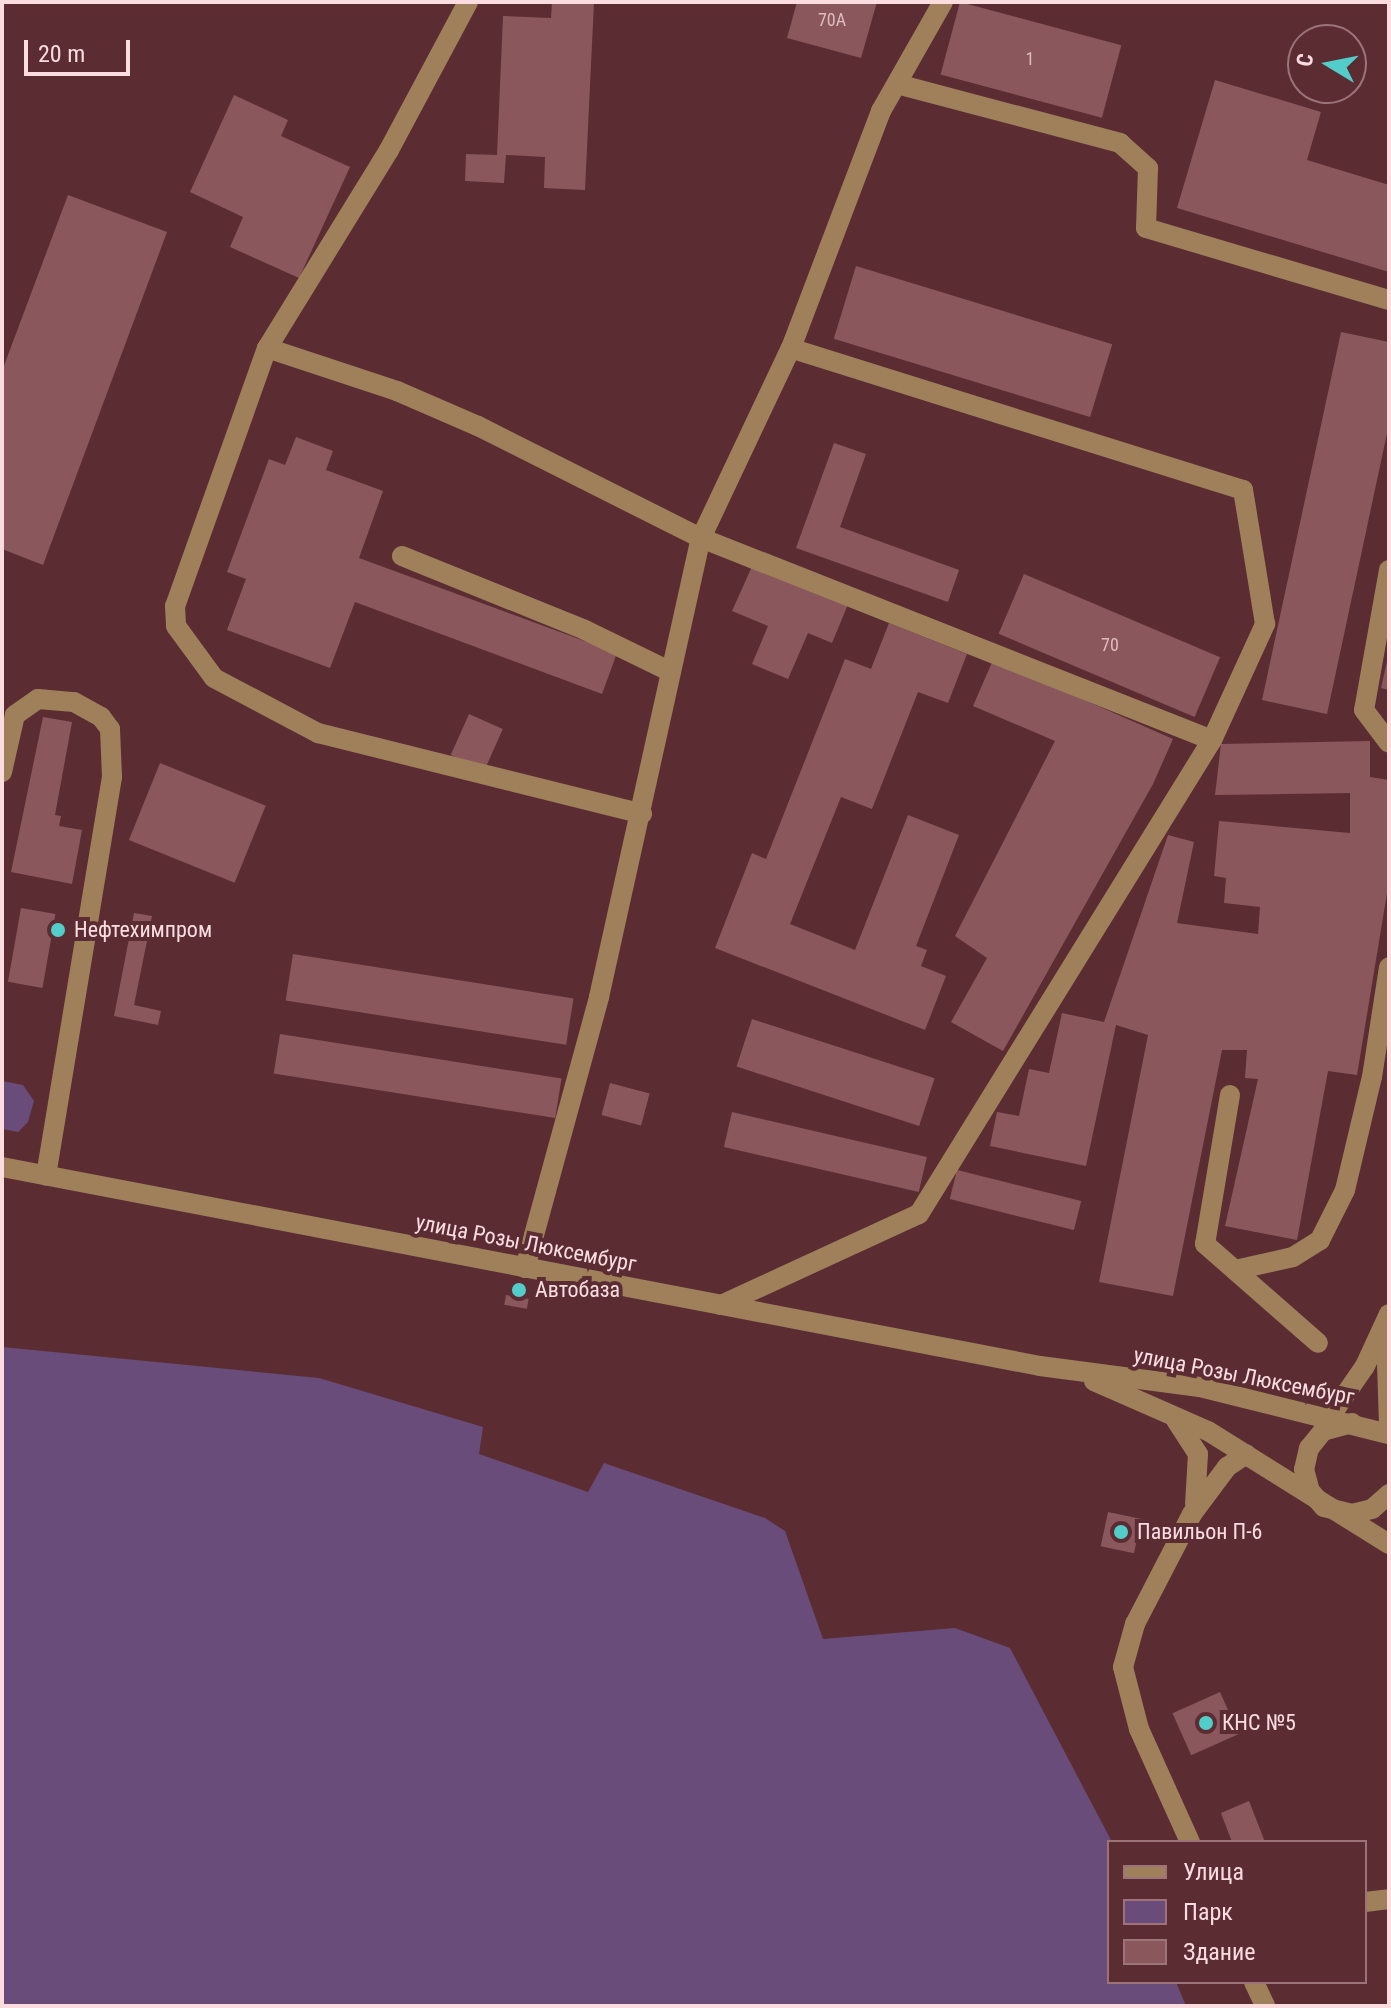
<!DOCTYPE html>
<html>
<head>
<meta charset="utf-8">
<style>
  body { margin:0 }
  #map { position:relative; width:1391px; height:2008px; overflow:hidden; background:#5b2d33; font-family:"Roboto Condensed",sans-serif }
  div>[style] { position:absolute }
  .green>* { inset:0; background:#694c79 }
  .building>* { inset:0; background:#8a575d; transform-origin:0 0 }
  .minor>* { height:20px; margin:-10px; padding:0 10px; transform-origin:10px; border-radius:10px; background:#9f805a }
  .dots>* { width:22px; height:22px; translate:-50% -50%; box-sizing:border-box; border:4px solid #5b2d33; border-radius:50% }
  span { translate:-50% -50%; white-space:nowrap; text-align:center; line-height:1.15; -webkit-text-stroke:8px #5b2d33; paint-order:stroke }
  .number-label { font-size:18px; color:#dfbcbe }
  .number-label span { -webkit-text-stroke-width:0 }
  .poi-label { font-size:22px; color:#fbdddf }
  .left { translate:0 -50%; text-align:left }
  .street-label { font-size:22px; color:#fbdddf }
  .frame { position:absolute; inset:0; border:4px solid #fbdddf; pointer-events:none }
  .legend { position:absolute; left:1107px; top:1840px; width:260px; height:144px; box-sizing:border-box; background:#5b2d33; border:2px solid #9b7378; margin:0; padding:10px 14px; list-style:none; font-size:24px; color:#fbdddf }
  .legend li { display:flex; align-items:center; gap:16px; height:40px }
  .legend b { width:40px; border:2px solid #9b7378 }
  .north { position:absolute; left:1287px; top:24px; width:80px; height:80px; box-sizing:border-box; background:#5b2d33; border:2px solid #9b7378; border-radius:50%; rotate:280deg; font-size:22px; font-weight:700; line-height:32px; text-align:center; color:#fbdddf }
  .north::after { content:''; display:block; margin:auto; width:28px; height:36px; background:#53cdca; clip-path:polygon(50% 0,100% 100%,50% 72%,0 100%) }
  .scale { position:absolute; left:24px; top:40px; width:106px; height:36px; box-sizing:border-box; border:4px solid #fbdddf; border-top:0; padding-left:10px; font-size:24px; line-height:28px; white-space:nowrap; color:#fbdddf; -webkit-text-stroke:6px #5b2d33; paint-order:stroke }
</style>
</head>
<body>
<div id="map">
  <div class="green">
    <div style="clip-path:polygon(2px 1081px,23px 1085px,34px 1101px,28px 1122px,18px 1132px,2px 1129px)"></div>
    <div style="clip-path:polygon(2px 1347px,319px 1378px,483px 1427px,479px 1454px,588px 1492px,604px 1463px,765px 1518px,785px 1531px,823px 1639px,955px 1628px,1010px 1648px,1112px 1842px,1109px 1982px,1176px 1982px,1186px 2006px,2px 2006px)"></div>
  </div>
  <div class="building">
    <div style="clip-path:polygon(552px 2px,594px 2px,585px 190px,544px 188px,545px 157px,506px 155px,504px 183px,465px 181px,466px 154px,497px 155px,503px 16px,551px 18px)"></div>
    <div style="clip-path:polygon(797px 2px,877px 2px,861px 58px,787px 38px)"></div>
    <div style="left:960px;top:2px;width:167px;height:75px;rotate:15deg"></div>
    <div style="clip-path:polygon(1215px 80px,1321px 112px,1307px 160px,1389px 185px,1389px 272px,1177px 208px)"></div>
    <div style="clip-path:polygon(234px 95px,288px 120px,281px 136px,350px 167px,299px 278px,230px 247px,243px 217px,190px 192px)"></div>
    <div style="clip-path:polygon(68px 195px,167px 232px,43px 565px,2px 549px,2px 371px)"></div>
    <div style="left:856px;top:266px;width:268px;height:76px;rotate:17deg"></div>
    <div style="clip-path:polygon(1341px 332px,1389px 342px,1389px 424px,1327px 714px,1262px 700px)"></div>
    <div style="clip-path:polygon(296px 437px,333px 451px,326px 470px,383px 491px,359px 558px,617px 653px,602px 694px,355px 602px,330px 668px,227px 630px,246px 579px,227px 572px,269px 459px,285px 465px)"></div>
    <div style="clip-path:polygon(834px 443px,866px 454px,840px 527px,959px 570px,948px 602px,796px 548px)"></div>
    <div style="clip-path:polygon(754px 562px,849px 602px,832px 643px,808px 633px,788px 679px,752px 664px,768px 626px,732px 611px)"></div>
    <div style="left:1024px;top:574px;width:213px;height:65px;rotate:23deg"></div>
    <div style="clip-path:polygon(889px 623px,967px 654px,948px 703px,918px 692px,872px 809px,841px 797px,790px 924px,855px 950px,908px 815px,959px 835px,916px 946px,927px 950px,921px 966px,946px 976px,925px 1030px,715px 948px,752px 853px,766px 859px,845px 659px,871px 669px)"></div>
    <div style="clip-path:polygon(1388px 657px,1389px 657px,1389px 690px,1381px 688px)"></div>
    <div style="clip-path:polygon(993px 660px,1173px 739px,1153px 784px,1003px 1051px,951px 1022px,987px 958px,955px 936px,1055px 741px,973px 706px)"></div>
    <div style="left:469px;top:714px;width:37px;height:45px;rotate:24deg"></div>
    <div style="clip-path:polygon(43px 717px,72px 722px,55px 815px,61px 816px,59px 826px,82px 830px,72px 884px,11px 872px)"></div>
    <div style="clip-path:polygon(1370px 741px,1370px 777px,1389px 780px,1389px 881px,1357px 1075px,1328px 1071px,1297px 1240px,1225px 1226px,1258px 1079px,1245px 1078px,1247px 1050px,1222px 1050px,1173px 1296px,1099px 1282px,1148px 1035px,1116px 1025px,1086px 1166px,990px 1146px,997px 1112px,1019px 1116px,1029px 1069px,1049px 1073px,1062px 1013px,1104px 1022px,1168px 835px,1194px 842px,1177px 923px,1258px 934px,1260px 907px,1224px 903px,1226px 878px,1214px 876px,1219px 821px,1350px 833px,1350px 793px,1215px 795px,1221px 744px)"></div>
    <div style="left:160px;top:763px;width:114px;height:83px;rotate:22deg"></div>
    <div style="left:21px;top:908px;width:35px;height:75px;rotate:10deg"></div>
    <div style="clip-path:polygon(134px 913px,152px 916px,134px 1005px,161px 1011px,158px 1025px,114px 1016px)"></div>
    <div style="left:293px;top:954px;width:284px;height:47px;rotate:9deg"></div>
    <div style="left:752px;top:1019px;width:192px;height:50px;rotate:18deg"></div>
    <div style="left:280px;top:1034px;width:285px;height:40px;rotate:9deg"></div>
    <div style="left:610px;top:1083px;width:41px;height:33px;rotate:15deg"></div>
    <div style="left:732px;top:1112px;width:200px;height:36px;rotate:13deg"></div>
    <div style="left:957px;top:1170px;width:128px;height:30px;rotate:14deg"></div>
    <div style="left:506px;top:1295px;width:23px;height:10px;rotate:10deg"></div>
    <div style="left:1108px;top:1512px;width:34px;height:35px;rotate:12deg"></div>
    <div style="left:1220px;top:1692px;width:46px;height:52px;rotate:66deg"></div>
    <div style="clip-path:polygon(1249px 1801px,1265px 1842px,1232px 1842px,1221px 1813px)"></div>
  </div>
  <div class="minor">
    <div style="left:468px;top:2px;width:168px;rotate:118.1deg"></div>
    <div style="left:389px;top:150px;width:233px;rotate:121.6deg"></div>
    <div style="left:267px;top:348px;width:274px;rotate:109.6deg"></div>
    <div style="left:175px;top:606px;width:20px;rotate:87deg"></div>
    <div style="left:176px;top:626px;width:64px;rotate:53.8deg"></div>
    <div style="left:214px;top:678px;width:118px;rotate:27.9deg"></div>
    <div style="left:318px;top:733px;width:334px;rotate:14deg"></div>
    <div style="left:897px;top:84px;width:231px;rotate:14.8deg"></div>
    <div style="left:1120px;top:143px;width:38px;rotate:42deg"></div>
    <div style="left:1148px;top:168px;width:60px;rotate:91.9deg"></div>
    <div style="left:1146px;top:228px;width:253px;rotate:16.5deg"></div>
    <div style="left:267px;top:348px;width:137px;rotate:18.3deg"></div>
    <div style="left:397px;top:391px;width:88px;rotate:23.4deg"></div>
    <div style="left:478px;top:426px;width:250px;rotate:26.7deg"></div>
    <div style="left:701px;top:538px;width:549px;rotate:21.57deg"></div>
    <div style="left:402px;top:556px;width:197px;rotate:22deg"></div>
    <div style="left:585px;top:630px;width:93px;rotate:26deg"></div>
    <div style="left:1389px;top:570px;width:142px;rotate:100.1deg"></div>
    <div style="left:1364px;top:710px;width:41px;rotate:52.9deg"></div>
    <div style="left:2px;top:772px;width:58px;rotate:-77.2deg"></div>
    <div style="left:15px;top:715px;width:28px;rotate:-35deg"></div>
    <div style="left:38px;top:699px;width:36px;rotate:5deg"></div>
    <div style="left:74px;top:702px;width:31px;rotate:29deg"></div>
    <div style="left:101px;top:717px;width:15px;rotate:53deg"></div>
    <div style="left:110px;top:729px;width:48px;rotate:87.6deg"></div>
    <div style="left:112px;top:777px;width:404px;rotate:99.4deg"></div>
    <div style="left:1230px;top:1095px;width:151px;rotate:99.5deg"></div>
    <div style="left:1205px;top:1244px;width:150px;rotate:41.2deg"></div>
    <div style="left:2px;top:1167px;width:1057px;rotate:10.85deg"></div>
    <div style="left:1040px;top:1366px;width:161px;rotate:7.5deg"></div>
    <div style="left:1200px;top:1387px;width:195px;rotate:14deg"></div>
    <div style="left:525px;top:1268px;width:281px;rotate:-74.7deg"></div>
    <div style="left:599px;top:997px;width:470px;rotate:-77.5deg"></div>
    <div style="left:701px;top:538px;width:210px;rotate:-64.7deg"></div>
    <div style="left:791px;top:348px;width:254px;rotate:-69.2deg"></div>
    <div style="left:881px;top:111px;width:125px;rotate:-60.4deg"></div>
    <div style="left:1235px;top:1270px;width:59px;rotate:-12.6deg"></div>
    <div style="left:1293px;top:1257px;width:32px;rotate:-32deg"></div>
    <div style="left:1320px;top:1240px;width:56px;rotate:-63.4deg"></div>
    <div style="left:1345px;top:1190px;width:116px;rotate:-76.6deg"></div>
    <div style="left:1372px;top:1077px;width:111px;rotate:-81.2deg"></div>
    <div style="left:721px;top:1305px;width:218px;rotate:-24.7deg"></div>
    <div style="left:919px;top:1214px;width:557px;rotate:-58.28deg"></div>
    <div style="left:1212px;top:740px;width:128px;rotate:-65.4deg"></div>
    <div style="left:1265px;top:624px;width:136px;rotate:-99.3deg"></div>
    <div style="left:1243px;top:490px;width:474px;rotate:-162.6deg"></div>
    <div style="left:1386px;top:1334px;width:92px;rotate:88.1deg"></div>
    <div style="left:1094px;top:1381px;width:124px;rotate:23.7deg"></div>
    <div style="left:1208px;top:1431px;width:213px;rotate:32deg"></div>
    <div style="left:1176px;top:1420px;width:40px;rotate:57.1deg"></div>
    <div style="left:1198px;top:1454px;width:50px;rotate:93.4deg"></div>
    <div style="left:1352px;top:1423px;width:30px;rotate:165deg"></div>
    <div style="left:1323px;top:1431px;width:22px;rotate:129deg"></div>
    <div style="left:1309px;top:1448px;width:22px;rotate:103deg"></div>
    <div style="left:1304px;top:1469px;width:23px;rotate:75deg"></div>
    <div style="left:1310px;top:1491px;width:21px;rotate:49deg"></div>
    <div style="left:1324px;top:1507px;width:29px;rotate:14deg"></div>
    <div style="left:1352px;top:1514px;width:21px;rotate:-14deg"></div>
    <div style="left:1372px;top:1509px;width:23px;rotate:-41deg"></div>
    <div style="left:1325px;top:1424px;width:70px;rotate:-55.4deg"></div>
    <div style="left:1365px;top:1366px;width:57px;rotate:-65.2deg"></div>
    <div style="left:1190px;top:1842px;width:124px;rotate:-114.3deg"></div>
    <div style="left:1139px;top:1729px;width:64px;rotate:-104.5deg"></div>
    <div style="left:1123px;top:1667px;width:45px;rotate:-74.4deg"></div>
    <div style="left:1135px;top:1624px;width:124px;rotate:-62.6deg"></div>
    <div style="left:1192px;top:1514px;width:59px;rotate:-53.3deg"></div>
    <div style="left:1227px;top:1467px;width:23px;rotate:-34deg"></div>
    <div style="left:1365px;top:1902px;width:24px;rotate:-7deg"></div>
    <div style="left:1254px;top:1982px;width:26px;rotate:65deg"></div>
  </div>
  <div class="dots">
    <div style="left:58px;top:930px;background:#53cdca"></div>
    <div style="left:519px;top:1290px;background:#53cdca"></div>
    <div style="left:1121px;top:1532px;background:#53cdca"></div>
    <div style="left:1206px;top:1723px;background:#53cdca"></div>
  </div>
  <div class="number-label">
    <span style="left:832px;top:20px">70А</span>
    <span style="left:1030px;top:59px">1</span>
    <span style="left:1110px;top:645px">70</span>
  </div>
  <div class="poi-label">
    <span class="left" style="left:74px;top:930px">Нефтехимпром</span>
    <span class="left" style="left:535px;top:1290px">Автобаза</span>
    <span class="left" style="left:1137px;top:1532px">Павильон П-6</span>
    <span class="left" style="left:1222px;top:1723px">КНС №5</span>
  </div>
  <div class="street-label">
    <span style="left:526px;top:1243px;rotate:11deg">улица Розы Люксембург</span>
    <span style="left:1244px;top:1376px;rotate:11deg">улица Розы Люксембург</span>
  </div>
  <div class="frame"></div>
  <ul class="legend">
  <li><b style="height:10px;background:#9f805a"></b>Улица</li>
  <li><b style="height:22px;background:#694c79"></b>Парк</li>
  <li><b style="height:22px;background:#8a575d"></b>Здание</li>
  </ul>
  <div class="north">С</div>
  <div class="scale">20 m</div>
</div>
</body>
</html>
